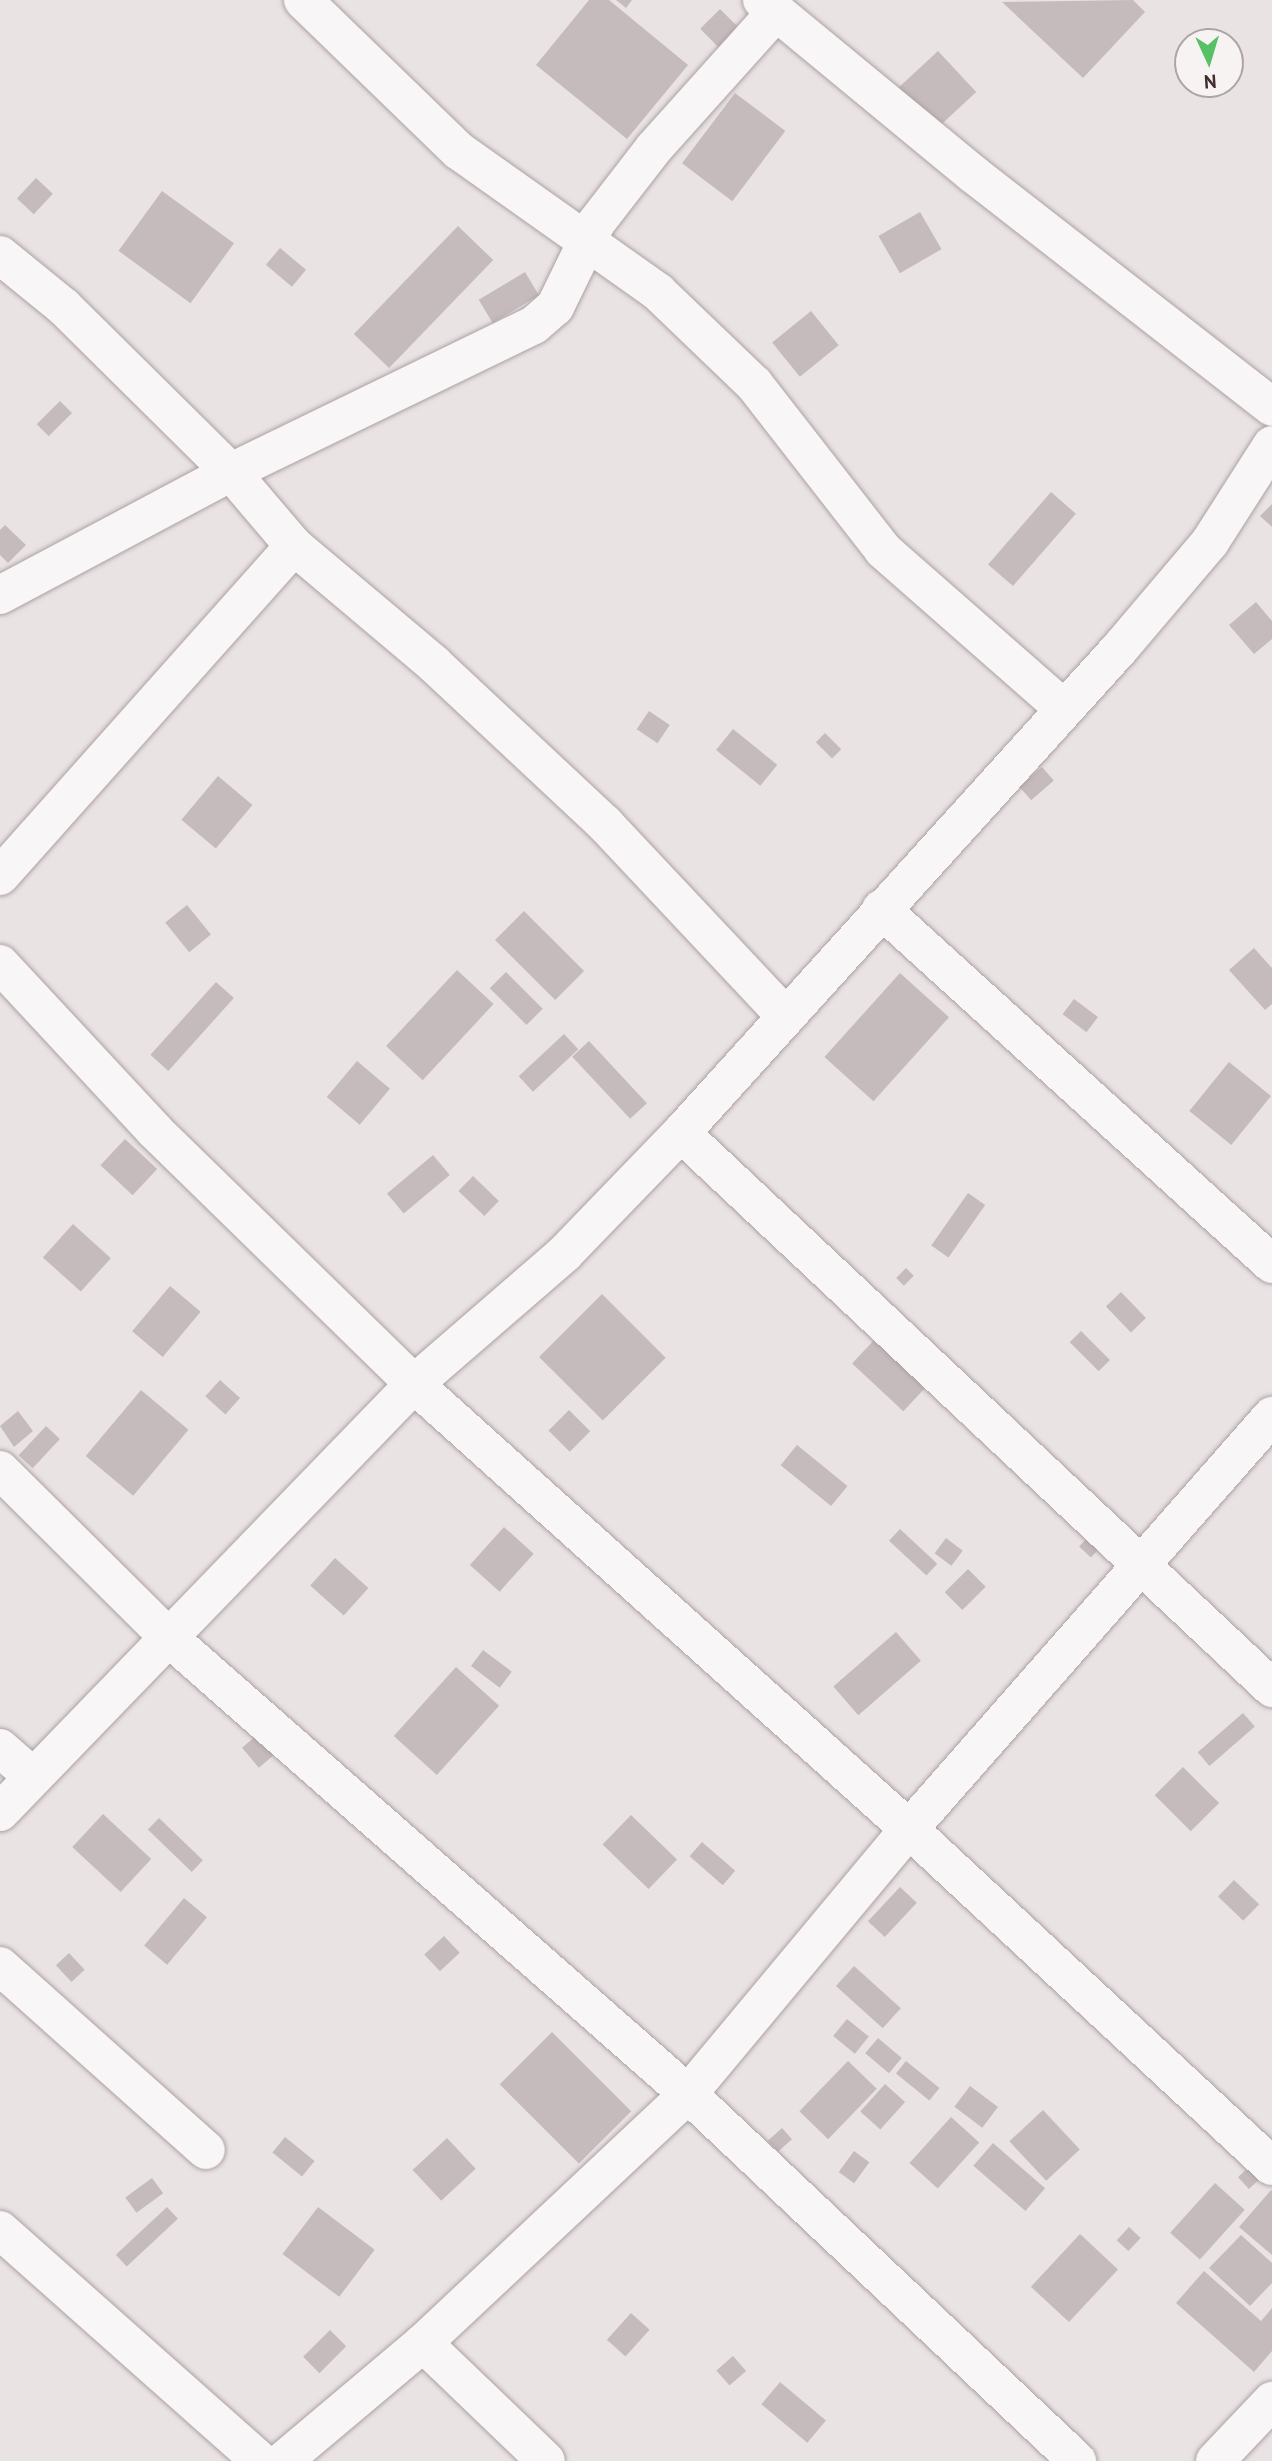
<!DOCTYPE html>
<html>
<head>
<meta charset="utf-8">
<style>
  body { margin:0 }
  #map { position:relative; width:1272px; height:2461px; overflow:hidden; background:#eae3e4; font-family:"PT Sans",sans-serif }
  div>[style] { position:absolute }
  .building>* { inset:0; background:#c6bbbc; transform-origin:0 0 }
  .roads { filter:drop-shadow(0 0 2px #ada1a2) drop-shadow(0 0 2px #ada1a2) }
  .minor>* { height:38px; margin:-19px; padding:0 19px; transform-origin:19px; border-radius:19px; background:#f8f6f6 }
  span { translate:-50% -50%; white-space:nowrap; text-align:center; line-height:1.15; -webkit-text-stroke:5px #f7f3f3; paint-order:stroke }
  .north { position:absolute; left:1174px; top:28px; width:70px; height:70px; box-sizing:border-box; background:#f7f3f3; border:2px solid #aea4a4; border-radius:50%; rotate:176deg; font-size:19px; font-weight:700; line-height:28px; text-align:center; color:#402d2e }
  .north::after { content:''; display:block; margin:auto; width:24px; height:32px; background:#56c167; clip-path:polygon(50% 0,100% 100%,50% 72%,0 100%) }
</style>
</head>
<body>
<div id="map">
  <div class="building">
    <div style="clip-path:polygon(589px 0,609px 0,688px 65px,627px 139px,536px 65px)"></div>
    <div style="clip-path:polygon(616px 0,632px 0,626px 8px)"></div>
    <div style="clip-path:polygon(1133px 0,1145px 12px,1083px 78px,1002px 2px)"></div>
    <div style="left:720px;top:9px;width:27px;height:28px;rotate:45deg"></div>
    <div style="left:938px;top:51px;width:56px;height:57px;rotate:47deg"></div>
    <div style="left:735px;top:93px;width:63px;height:88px;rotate:37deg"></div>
    <div style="left:36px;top:178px;width:23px;height:28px;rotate:43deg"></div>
    <div style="left:162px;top:191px;width:89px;height:74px;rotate:36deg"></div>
    <div style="left:920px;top:212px;width:43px;height:48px;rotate:60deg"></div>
    <div style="left:458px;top:226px;width:49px;height:150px;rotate:44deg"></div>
    <div style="left:280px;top:248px;width:34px;height:22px;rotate:40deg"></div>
    <div style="left:525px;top:272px;width:27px;height:54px;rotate:59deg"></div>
    <div style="left:811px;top:311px;width:44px;height:50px;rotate:51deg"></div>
    <div style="left:60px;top:401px;width:17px;height:33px;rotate:45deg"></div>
    <div style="left:1051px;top:492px;width:33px;height:96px;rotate:41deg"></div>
    <div style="clip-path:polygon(1272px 504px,1272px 527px,1260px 516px)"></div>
    <div style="clip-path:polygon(5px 525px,26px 545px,8px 563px,0 555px,0 530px)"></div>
    <div style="clip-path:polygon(1256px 602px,1272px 621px,1272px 639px,1254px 654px,1229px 625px)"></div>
    <div style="left:649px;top:711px;width:25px;height:22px;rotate:34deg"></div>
    <div style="left:733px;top:729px;width:57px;height:27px;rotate:39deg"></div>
    <div style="left:825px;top:733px;width:23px;height:13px;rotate:45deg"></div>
    <div style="left:1042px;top:767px;width:18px;height:30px;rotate:49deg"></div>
    <div style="left:218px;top:776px;width:45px;height:57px;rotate:40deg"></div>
    <div style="left:187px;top:905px;width:38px;height:28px;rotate:51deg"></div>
    <div style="left:524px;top:911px;width:85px;height:41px;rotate:45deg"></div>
    <div style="clip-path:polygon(1254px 948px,1272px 968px,1272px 1004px,1265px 1010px,1229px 970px)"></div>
    <div style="left:457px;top:970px;width:50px;height:104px;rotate:43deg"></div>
    <div style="left:506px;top:972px;width:52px;height:23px;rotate:45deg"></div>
    <div style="left:900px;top:973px;width:66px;height:113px;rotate:42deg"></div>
    <div style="left:216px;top:982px;width:24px;height:98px;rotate:42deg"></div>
    <div style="left:1074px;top:999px;width:30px;height:19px;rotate:37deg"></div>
    <div style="left:564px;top:1034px;width:21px;height:62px;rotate:47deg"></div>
    <div style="left:589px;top:1041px;width:85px;height:23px;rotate:47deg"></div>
    <div style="left:357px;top:1061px;width:43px;height:47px;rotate:40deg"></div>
    <div style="left:1229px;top:1062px;width:54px;height:63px;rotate:39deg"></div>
    <div style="left:125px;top:1139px;width:44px;height:36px;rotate:43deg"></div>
    <div style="left:433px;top:1155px;width:26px;height:60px;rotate:50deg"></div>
    <div style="left:473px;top:1176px;width:36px;height:21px;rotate:44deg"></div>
    <div style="left:968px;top:1193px;width:21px;height:64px;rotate:35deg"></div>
    <div style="left:73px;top:1224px;width:51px;height:45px;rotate:42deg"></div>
    <div style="left:906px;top:1268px;width:11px;height:14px;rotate:45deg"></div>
    <div style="left:170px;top:1286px;width:40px;height:59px;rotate:40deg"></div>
    <div style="left:1121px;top:1292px;width:36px;height:21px;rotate:46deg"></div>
    <div style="left:602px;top:1294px;width:90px;height:89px;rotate:45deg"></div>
    <div style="left:1081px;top:1331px;width:41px;height:16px;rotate:45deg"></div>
    <div style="left:876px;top:1338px;width:70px;height:35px;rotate:43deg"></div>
    <div style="left:220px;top:1380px;width:27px;height:22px;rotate:42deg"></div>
    <div style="left:141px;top:1390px;width:62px;height:86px;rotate:40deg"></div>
    <div style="left:569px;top:1410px;width:30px;height:29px;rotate:45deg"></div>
    <div style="clip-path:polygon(18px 1411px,33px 1431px,14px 1447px,0 1426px)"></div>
    <div style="left:46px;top:1426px;width:19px;height:40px;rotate:43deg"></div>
    <div style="left:797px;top:1445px;width:65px;height:26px;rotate:39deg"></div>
    <div style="left:504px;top:1527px;width:40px;height:51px;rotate:42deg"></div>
    <div style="left:900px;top:1529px;width:51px;height:16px;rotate:43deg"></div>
    <div style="left:1088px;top:1537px;width:16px;height:13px;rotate:43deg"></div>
    <div style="left:946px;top:1538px;width:21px;height:19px;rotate:37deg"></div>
    <div style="left:335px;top:1558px;width:45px;height:37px;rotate:42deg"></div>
    <div style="left:968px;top:1569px;width:25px;height:33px;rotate:45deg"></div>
    <div style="left:896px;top:1632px;width:38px;height:83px;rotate:49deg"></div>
    <div style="left:483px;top:1650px;width:36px;height:20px;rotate:37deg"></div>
    <div style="left:456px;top:1667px;width:58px;height:93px;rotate:42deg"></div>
    <div style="left:1243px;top:1713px;width:18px;height:60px;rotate:49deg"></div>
    <div style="left:262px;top:1731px;width:26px;height:26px;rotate:50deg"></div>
    <div style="left:1183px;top:1767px;width:51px;height:40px;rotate:45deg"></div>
    <div style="left:103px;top:1814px;width:66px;height:45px;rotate:43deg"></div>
    <div style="left:631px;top:1815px;width:64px;height:41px;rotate:44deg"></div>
    <div style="left:159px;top:1818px;width:61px;height:16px;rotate:44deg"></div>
    <div style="left:702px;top:1842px;width:44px;height:19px;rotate:41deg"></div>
    <div style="left:1234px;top:1880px;width:35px;height:23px;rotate:44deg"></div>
    <div style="left:900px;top:1887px;width:23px;height:47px;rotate:43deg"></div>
    <div style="left:184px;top:1898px;width:30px;height:62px;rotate:40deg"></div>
    <div style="left:444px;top:1936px;width:23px;height:27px;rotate:47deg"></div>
    <div style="left:69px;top:1953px;width:23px;height:18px;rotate:47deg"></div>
    <div style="left:854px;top:1966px;width:63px;height:27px;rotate:42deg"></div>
    <div style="left:847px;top:2019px;width:28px;height:22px;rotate:39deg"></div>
    <div style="left:552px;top:2032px;width:112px;height:74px;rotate:45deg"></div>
    <div style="left:878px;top:2038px;width:31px;height:20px;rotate:40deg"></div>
    <div style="left:848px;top:2061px;width:40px;height:70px;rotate:44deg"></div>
    <div style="left:906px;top:2061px;width:43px;height:16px;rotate:39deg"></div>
    <div style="left:885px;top:2084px;width:27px;height:37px;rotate:42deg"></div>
    <div style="left:970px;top:2086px;width:35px;height:26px;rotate:37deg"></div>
    <div style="left:1043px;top:2110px;width:54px;height:46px;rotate:47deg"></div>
    <div style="left:951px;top:2117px;width:38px;height:62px;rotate:42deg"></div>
    <div style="left:782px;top:2128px;width:15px;height:19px;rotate:48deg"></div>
    <div style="left:285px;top:2137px;width:38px;height:20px;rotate:39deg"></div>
    <div style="left:447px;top:2138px;width:42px;height:47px;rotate:47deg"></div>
    <div style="left:993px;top:2143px;width:69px;height:30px;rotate:41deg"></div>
    <div style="left:854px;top:2151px;width:19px;height:26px;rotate:36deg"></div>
    <div style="left:1249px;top:2167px;width:16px;height:15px;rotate:47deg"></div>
    <div style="left:152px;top:2178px;width:19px;height:33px;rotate:54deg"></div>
    <div style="left:1215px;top:2183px;width:40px;height:67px;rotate:42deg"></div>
    <div style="clip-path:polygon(1271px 2190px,1272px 2191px,1272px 2255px,1239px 2227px)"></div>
    <div style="left:167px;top:2207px;width:16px;height:70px;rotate:47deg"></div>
    <div style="left:318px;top:2207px;width:71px;height:59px;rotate:37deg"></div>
    <div style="left:1129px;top:2227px;width:16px;height:18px;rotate:43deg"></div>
    <div style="left:1080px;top:2234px;width:52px;height:72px;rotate:43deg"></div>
    <div style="clip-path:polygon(1241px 2235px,1272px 2263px,1272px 2283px,1250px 2306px,1209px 2268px)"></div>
    <div style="clip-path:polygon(1204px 2271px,1261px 2321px,1272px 2308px,1272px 2351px,1254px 2372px,1176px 2303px)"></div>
    <div style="left:631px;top:2313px;width:25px;height:36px;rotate:42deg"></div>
    <div style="left:330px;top:2330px;width:23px;height:38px;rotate:45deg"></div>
    <div style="left:733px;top:2356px;width:20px;height:22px;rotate:49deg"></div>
    <div style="left:780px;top:2382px;width:60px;height:29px;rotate:40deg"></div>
  </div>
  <div class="roads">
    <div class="minor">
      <div style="left:303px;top:0;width:217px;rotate:44.1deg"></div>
      <div style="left:459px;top:151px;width:244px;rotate:35.3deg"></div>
      <div style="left:658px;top:292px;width:133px;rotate:43.8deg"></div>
      <div style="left:754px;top:384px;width:210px;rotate:52.1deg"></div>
      <div style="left:883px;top:550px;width:241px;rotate:41.3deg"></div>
      <div style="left:762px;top:0;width:273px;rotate:39.5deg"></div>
      <div style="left:973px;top:174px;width:379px;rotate:37.9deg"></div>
      <div style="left:0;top:255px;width:82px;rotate:39.1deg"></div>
      <div style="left:64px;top:307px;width:235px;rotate:44.7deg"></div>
      <div style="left:231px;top:472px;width:97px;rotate:49.6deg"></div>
      <div style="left:294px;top:546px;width:183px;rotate:40.1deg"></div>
      <div style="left:434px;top:664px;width:234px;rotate:43.1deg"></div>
      <div style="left:605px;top:824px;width:263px;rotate:46.8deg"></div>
      <div style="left:0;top:595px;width:262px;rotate:-28deg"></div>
      <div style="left:231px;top:472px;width:337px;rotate:-25.9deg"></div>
      <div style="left:534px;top:325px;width:28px;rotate:-41deg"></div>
      <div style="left:555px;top:307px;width:93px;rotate:-64deg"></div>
      <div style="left:596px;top:223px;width:95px;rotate:-52.3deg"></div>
      <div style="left:654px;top:148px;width:183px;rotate:-48.1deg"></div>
      <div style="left:0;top:876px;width:442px;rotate:-48.3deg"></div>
      <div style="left:881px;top:909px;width:528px;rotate:42.24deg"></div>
      <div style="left:0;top:964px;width:226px;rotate:47.1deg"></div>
      <div style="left:154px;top:1130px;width:363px;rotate:44.3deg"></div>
      <div style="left:414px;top:1384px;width:666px;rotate:41.96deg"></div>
      <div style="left:909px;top:1829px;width:495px;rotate:42.9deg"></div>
      <div style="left:681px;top:1133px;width:811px;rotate:43.2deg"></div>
      <div style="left:0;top:1470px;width:235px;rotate:44.8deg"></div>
      <div style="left:167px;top:1636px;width:694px;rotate:41.32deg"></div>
      <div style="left:688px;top:2094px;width:535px;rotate:43.33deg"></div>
      <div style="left:0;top:1748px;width:44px;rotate:41.3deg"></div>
      <div style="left:0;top:1812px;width:595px;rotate:-45.95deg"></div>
      <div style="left:414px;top:1384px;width:200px;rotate:-40.9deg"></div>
      <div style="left:565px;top:1253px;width:167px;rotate:-46deg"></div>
      <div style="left:681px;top:1133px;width:656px;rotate:-47.84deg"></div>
      <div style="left:1121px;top:647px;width:138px;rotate:-49.7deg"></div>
      <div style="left:1210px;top:542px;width:115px;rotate:-57.4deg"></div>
      <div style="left:0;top:1966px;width:276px;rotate:41.8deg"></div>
      <div style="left:0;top:2230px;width:348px;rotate:41.6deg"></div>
      <div style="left:423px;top:2343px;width:170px;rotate:43.8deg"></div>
      <div style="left:283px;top:2461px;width:183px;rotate:-40.1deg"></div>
      <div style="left:423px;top:2343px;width:364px;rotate:-43.2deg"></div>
      <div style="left:688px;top:2094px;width:345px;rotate:-50.2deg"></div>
      <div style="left:909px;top:1829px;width:550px;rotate:-48.69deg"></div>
      <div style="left:1215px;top:2461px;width:83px;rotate:-46.5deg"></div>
    </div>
  </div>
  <div class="north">N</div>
</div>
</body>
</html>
